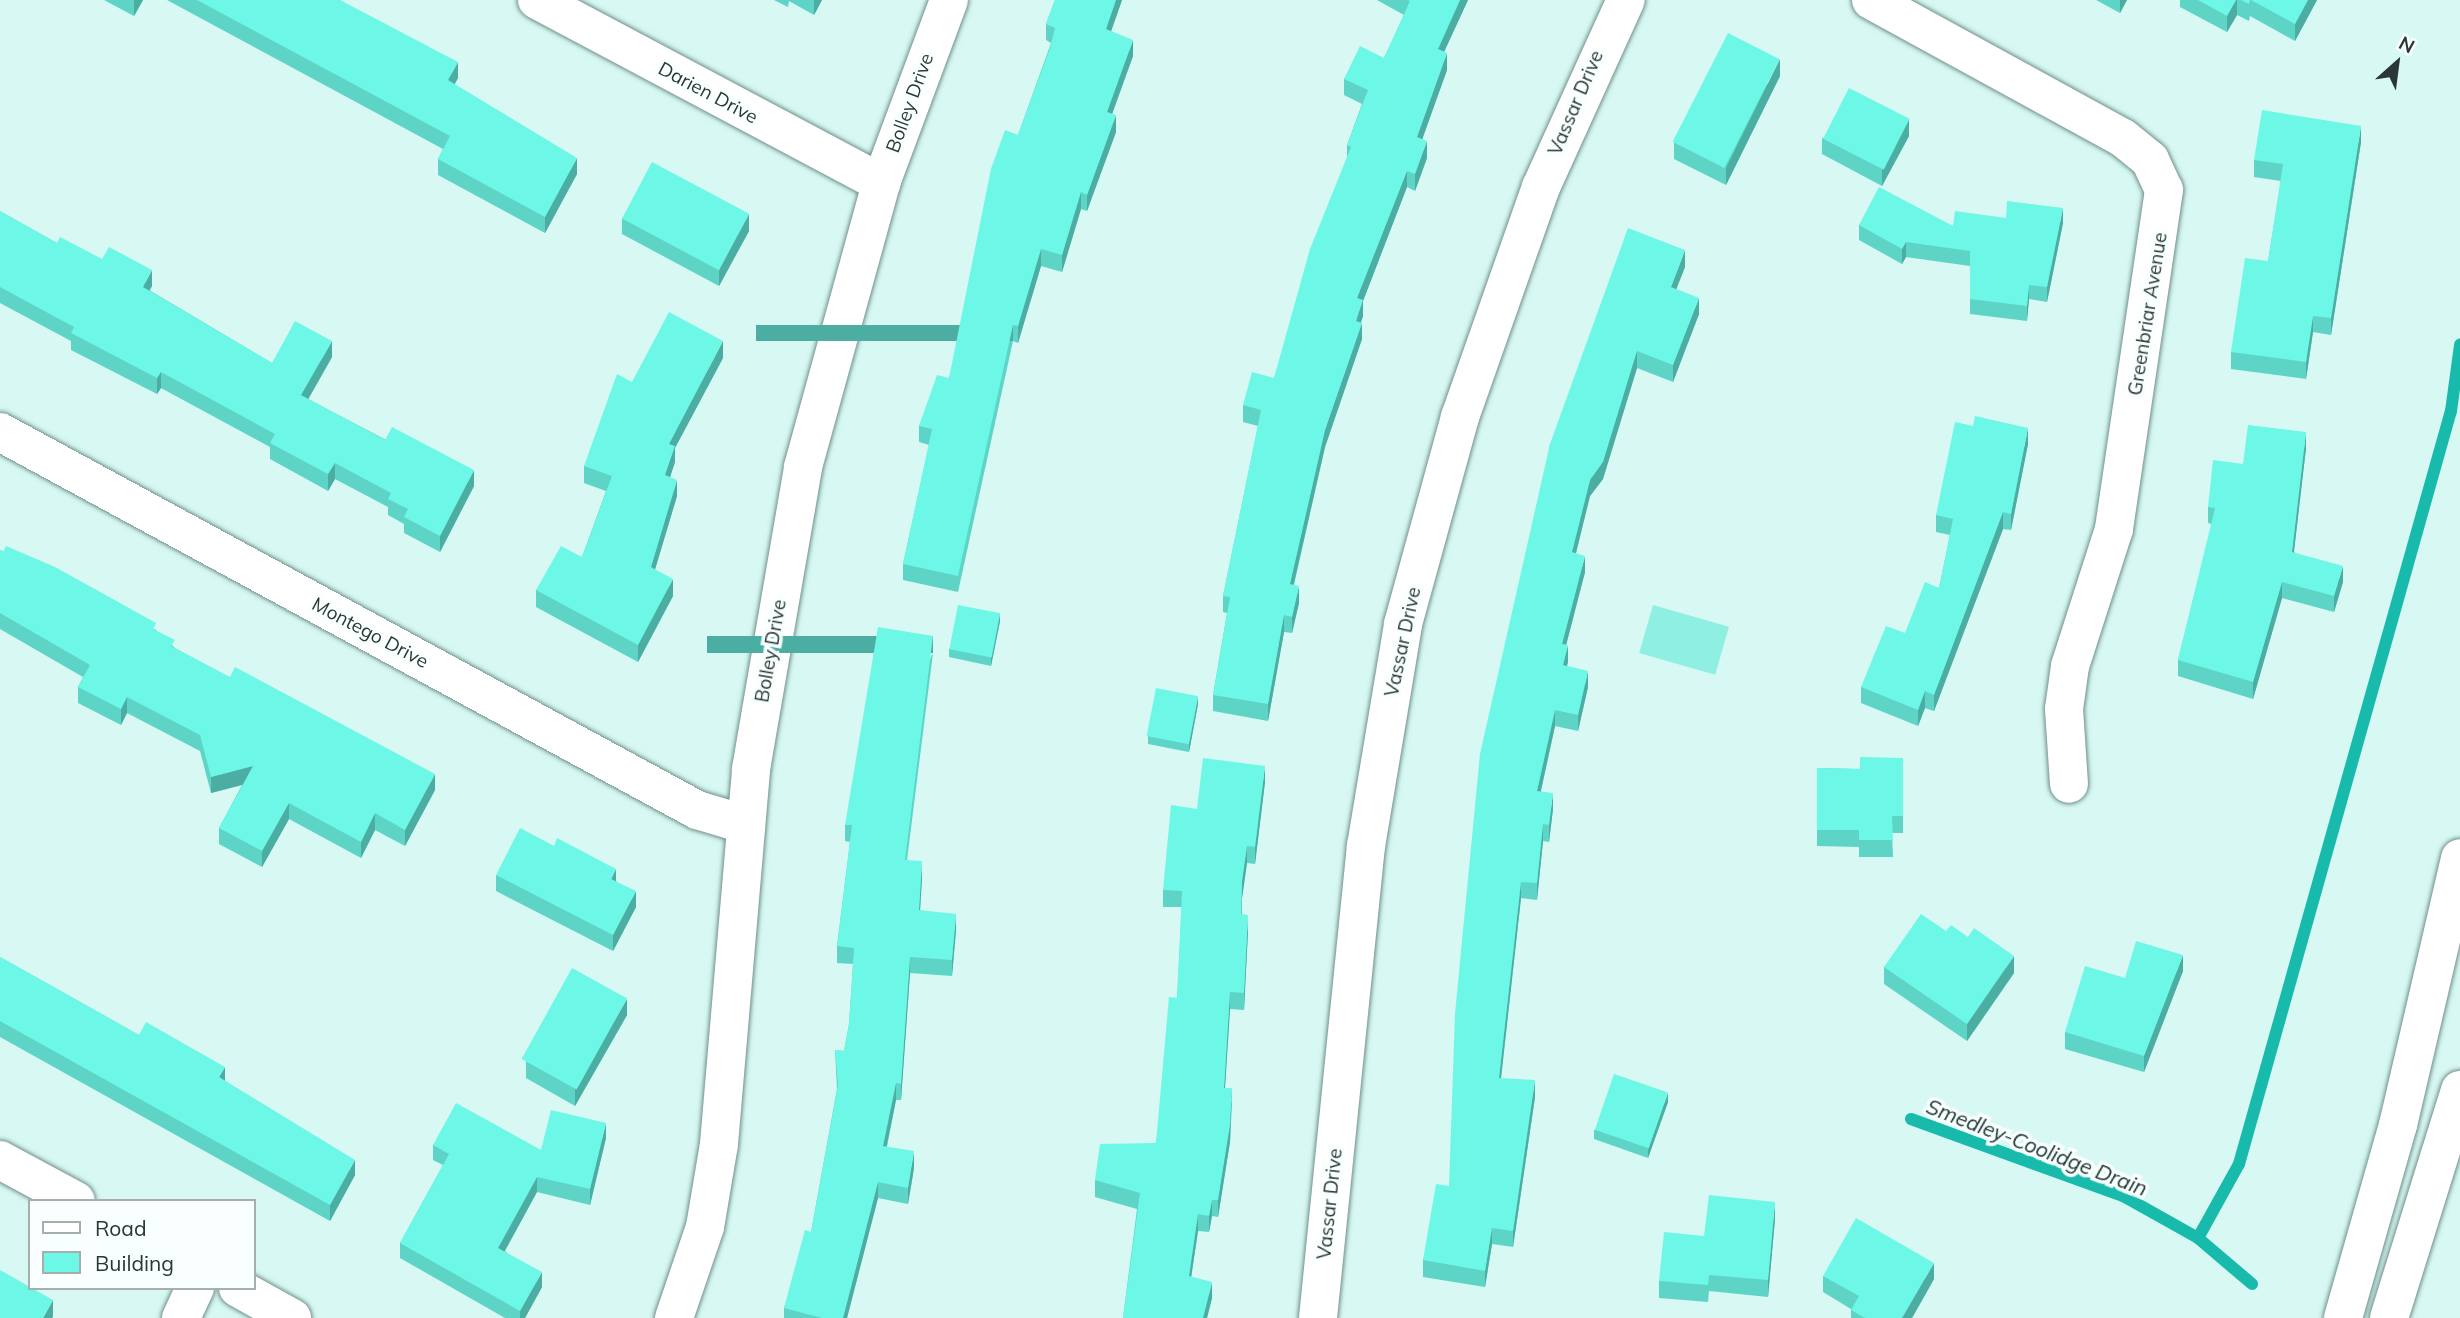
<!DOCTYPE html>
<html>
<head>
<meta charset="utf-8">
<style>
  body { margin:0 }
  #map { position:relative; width:2460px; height:1318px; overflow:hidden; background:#d7f8f3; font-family:Mulish,sans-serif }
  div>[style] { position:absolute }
  .green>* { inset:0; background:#8eefe2; transform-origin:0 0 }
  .stream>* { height:12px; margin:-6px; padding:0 6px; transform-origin:6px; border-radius:6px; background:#18baac }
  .roads { filter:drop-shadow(0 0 2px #708f8a) drop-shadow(0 0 2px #708f8a) }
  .minor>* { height:38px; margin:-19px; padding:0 19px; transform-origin:19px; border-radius:19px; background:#fff }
  .highway>* { height:38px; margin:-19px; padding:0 19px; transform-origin:19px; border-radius:19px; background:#fff }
  .wall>* { inset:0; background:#5ed4c7 }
  .shaded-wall>* { inset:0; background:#4cada2; transform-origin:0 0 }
  .building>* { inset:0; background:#6df7e7; transform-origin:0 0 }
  span { translate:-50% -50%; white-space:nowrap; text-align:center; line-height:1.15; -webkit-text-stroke:7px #f8fffe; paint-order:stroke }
  .street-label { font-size:19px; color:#2a3736 }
  .water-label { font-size:21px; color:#1e3532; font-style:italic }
  .legend { position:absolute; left:28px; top:1199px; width:228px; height:91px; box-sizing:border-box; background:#f8fffe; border:2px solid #a6afae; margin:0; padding:9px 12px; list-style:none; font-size:21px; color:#2a3736 }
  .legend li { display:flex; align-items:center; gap:14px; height:35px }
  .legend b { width:35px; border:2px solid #a6afae }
  .north { position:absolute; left:2362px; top:28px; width:70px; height:70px; -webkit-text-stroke:5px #f8fffe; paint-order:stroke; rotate:28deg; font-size:19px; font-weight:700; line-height:28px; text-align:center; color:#2a3736 }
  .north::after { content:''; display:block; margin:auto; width:24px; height:32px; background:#2a3736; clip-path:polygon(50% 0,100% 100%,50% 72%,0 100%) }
</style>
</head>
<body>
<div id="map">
  <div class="green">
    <div style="left:1653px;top:605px;width:79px;height:50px;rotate:16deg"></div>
  </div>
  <div class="stream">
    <div style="left:1911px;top:1119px;width:228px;rotate:20deg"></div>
    <div style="left:2125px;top:1197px;width:84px;rotate:29.3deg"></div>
    <div style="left:2198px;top:1238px;width:71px;rotate:40.4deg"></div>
    <div style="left:2198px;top:1238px;width:85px;rotate:-61deg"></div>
    <div style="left:2239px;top:1164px;width:782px;rotate:-74.28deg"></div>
    <div style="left:2451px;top:411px;width:67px;rotate:-82.2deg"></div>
  </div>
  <div class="roads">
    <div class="minor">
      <div style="left:537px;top:0;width:390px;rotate:28deg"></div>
      <div style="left:1871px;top:0;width:287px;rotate:28.7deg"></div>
      <div style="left:2123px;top:138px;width:35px;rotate:39deg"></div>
      <div style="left:2150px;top:160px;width:33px;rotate:65deg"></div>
      <div style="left:2164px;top:190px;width:343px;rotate:98.4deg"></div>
      <div style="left:2114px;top:529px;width:144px;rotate:107.8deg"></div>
      <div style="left:2070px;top:666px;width:43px;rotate:97.9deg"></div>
      <div style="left:2064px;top:709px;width:75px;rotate:86.2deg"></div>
      <div style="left:0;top:432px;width:793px;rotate:28.47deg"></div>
      <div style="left:697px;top:810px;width:49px;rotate:16.6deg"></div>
      <div style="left:0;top:1160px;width:86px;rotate:28.3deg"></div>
      <div style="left:238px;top:1288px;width:62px;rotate:29.1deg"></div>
      <div style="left:181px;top:1318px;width:33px;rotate:-65deg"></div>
      <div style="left:674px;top:1318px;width:96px;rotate:-71.2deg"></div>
      <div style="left:705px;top:1227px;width:84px;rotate:-80.4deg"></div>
      <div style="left:719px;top:1144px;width:376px;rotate:-85.1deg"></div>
      <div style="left:751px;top:769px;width:306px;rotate:-80.2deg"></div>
      <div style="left:803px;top:467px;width:295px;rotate:-74.6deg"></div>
      <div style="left:881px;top:183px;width:195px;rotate:-69.6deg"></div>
      <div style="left:1318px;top:1318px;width:474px;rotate:-84.2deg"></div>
      <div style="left:1366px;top:846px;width:225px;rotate:-80.5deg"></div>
      <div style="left:1403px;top:624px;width:215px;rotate:-74.6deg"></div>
      <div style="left:1460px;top:417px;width:244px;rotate:-70.6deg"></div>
      <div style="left:1541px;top:187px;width:205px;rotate:-65.6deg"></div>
    </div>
    <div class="highway">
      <div style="left:2343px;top:1318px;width:201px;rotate:-74.1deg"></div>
      <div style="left:2398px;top:1125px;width:274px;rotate:-76.9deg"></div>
      <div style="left:2389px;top:1318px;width:239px;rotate:-72.7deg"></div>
    </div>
  </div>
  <div class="wall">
    <div style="clip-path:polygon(104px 0,143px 0,134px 16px)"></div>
    <div style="clip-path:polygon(167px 0,340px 0,458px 78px,454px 84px,577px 174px,545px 233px,438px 175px,438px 159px,443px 149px)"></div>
    <div style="clip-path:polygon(774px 0,822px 0,814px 15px,789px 1px,788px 7px)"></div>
    <div style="clip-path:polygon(1055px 0,1122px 0,1111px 31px,1133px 56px,1112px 114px,1116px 132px,1087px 211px,1081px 209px,1062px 272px,1041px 266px,1018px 343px,1013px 341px,958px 592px,903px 580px,903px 564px,929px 445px,919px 442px,919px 426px,949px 378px,1018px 135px,1051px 43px,1046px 40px,1046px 24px)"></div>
    <div style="clip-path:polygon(1377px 0,1468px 0,1444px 52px,1447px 70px,1422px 139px,1427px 158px,1415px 191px,1407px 187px,1363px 301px,1363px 316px,1361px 322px,1362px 339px,1325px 447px,1294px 585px,1299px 603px,1292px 633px,1284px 632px,1268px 721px,1213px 711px,1213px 695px,1227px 613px,1223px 612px,1223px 596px,1258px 426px,1243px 422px,1243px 405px,1274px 378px,1347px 158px,1347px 145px,1362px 104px,1344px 95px,1344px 79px,1384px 58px,1404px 15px)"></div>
    <div style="clip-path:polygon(2096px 0,2127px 0,2120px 13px)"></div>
    <div style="clip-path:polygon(2180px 0,2317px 0,2295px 41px,2250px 16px,2249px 21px,2237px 15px,2227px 32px,2180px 7px)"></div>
    <div style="clip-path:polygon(1780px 76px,1726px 185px,1674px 159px,1674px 142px)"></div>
    <div style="clip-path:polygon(1909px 136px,1882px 186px,1822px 154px,1822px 138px)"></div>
    <div style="clip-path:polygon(2361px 142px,2331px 335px,2313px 332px,2306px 379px,2231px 369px,2231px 352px,2268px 261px,2281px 181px,2254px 177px,2254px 160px)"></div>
    <div style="clip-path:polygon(0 211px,57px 243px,152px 286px,149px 290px,272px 363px,332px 357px,308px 399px,474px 486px,440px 552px,404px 533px,404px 524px,388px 515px,388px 507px,335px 479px,328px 491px,270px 459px,270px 447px,161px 388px,157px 394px,71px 350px,71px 341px,0 303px)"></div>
    <div style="clip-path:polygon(622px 218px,749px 231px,719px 286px,622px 234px)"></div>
    <div style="clip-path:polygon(2006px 218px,2063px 223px,2047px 302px,2029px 299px,2027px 321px,1970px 314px,1970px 266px,1906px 257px,1902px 264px,1859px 240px,1859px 225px,1953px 226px)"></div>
    <div style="clip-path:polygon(1685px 267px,1676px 289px,1699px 314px,1673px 382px,1637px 368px,1603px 479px,1590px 496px,1576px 553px,1585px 572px,1566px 645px,1568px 662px,1567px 665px,1588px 687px,1578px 731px,1555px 726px,1541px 791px,1553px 809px,1549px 842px,1543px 841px,1537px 900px,1521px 898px,1501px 1079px,1535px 1097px,1513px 1247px,1492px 1244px,1485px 1287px,1423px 1277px,1423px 1260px,1449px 1186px,1550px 444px)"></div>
    <div style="clip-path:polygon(723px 358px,675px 448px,675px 462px,670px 477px,677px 496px,655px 569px,673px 596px,638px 662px,536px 607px,536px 590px,582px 557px,606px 491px,584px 483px,584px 466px)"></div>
    <div style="clip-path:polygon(2028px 444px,2011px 530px,2003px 529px,1934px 711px,1925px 708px,1918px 726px,1861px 703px,1861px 687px,1905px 633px,1939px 588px,1950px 535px,1936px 532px,1936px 515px)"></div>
    <div style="clip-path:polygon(2306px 448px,2294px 552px,2343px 582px,2334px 612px,2282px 598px,2253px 699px,2178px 676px,2178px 660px,2212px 524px,2208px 523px,2208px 507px,2243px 464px)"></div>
    <div style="clip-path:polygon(0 550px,156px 630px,175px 648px,435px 790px,405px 846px,375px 830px,361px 858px,289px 819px,262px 867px,219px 844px,219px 828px,242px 785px,211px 793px,200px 751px,127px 713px,121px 725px,78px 703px,78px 687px,83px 677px,0 629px)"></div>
    <div style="clip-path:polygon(1000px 621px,991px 666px,949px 657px,949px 649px)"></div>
    <div style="clip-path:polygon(933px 653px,907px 860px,922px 878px,920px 910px,956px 930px,952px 976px,910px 973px,901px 1100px,896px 1100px,887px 1147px,914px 1168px,908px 1204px,878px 1198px,847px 1318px,784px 1318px,784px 1308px,811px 1232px,837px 1089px,835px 1050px,844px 1051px,849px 1024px,853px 964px,837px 963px,837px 946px,850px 842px,845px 841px,845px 825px)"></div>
    <div style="clip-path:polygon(1198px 704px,1189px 752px,1148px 744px,1148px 736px)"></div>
    <div style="clip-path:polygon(1903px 758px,1903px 833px,1892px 833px,1893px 857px,1859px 857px,1859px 847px,1817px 846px,1817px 768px,1860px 769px)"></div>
    <div style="clip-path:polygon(1265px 782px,1255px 864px,1247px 863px,1242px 898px,1242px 914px,1248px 931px,1244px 1010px,1230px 1009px,1225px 1088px,1232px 1104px,1230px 1142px,1218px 1217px,1212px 1216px,1209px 1232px,1198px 1231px,1191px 1277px,1212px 1298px,1207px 1318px,1123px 1318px,1137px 1209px,1095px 1197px,1095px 1180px,1156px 1143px,1177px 998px,1182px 907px,1163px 907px,1163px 890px,1197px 809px)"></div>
    <div style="clip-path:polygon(496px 875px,616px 881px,636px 907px,613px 951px,496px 891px)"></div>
    <div style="clip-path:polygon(1946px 931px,2014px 973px,1967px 1041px,1884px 984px,1884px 967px)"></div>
    <div style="clip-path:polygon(0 957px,139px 1035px,225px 1081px,355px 1175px,330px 1221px,0 1037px)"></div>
    <div style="clip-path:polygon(2183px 971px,2144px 1072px,2065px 1049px,2065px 1032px,2125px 978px)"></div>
    <div style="clip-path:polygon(627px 1015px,575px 1106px,526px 1078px,526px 1061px)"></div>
    <div style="clip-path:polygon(1668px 1102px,1648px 1158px,1594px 1139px,1594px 1130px)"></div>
    <div style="clip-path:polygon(606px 1138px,590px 1205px,537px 1192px,505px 1251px,542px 1287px,525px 1318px,505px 1318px,400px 1258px,400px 1243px,443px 1165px,433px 1160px,433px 1145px,541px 1150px)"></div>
    <div style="clip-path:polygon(1775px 1219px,1768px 1297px,1709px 1291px,1708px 1302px,1659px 1298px,1659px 1281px,1704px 1236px)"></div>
    <div style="clip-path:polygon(1823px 1276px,1934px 1279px,1912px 1318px,1851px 1318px,1851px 1309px,1823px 1292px)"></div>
  </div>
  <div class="shaded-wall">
    <div style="clip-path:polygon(134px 0,143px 0,134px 16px)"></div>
    <div style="clip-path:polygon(814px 0,822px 0,814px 15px)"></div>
    <div style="clip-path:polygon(1116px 0,1122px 0,1106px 46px,1106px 29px)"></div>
    <div style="clip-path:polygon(1460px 0,1468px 0,1438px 65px,1438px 49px)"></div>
    <div style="clip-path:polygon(2120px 0,2127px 0,2120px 13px)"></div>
    <div style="clip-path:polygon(2236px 0,2237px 0,2237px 15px,2227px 32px,2227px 16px)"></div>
    <div style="clip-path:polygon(2308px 0,2317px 0,2295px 41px,2295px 24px)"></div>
    <div style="clip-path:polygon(1133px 40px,1133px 56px,1107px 128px,1107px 112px)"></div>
    <div style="clip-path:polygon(1447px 53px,1447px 70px,1417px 154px,1417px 137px)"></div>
    <div style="clip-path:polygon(1780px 59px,1780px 76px,1726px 185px,1726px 168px)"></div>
    <div style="clip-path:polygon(458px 62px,458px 78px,448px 97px,448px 80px)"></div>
    <div style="clip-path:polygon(1116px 115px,1116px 132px,1087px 211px,1087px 195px)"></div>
    <div style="clip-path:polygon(1909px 119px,1909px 136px,1882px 186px,1882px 169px)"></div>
    <div style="clip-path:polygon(2361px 126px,2361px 142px,2331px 335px,2331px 318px)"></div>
    <div style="clip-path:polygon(1427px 141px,1427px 158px,1415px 191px,1415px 174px)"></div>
    <div style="clip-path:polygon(577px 158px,577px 174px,545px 233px,545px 217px)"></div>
    <div style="clip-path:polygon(1407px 171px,1407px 187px,1363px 301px,1363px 316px,1356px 338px,1357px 298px)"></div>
    <div style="clip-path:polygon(1081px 192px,1081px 209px,1062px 272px,1062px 255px)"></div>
    <div style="clip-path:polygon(2063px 208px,2063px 223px,2047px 302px,2047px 287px)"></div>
    <div style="clip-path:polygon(749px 214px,749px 231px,719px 286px,719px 269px)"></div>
    <div style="clip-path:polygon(1906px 242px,1906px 257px,1902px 264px,1902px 249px)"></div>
    <div style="clip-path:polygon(1041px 249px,1041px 266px,1018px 343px,1018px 326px)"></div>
    <div style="clip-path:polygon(1685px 250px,1685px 267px,1671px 303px,1671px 287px)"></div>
    <div style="clip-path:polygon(152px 270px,152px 286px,143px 303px,143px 287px)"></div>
    <div style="clip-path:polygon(2029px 285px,2029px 299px,2027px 321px,2027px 306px)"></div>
    <div style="clip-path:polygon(1699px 298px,1699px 314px,1673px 382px,1673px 365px)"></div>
    <div style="clip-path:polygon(2313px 316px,2313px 332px,2306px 379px,2306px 362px)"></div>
    <div style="clip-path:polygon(1362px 323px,1362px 339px,1325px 447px,1290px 600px,1290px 584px,1325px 430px)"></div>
    <div style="left:1013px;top:325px;width:16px;height:257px;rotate:90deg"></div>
    <div style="clip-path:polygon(332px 341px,332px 357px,301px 412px,301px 395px)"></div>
    <div style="clip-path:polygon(723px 341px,723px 358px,675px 448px,675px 462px,665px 492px,665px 475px,669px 444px)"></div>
    <div style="clip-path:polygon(1637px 351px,1637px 368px,1603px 479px,1590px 496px,1572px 569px,1572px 552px,1590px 480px)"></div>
    <div style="clip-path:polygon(161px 372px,161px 388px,157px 394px,157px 378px)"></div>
    <div style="clip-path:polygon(2028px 428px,2028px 444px,2011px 530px,2011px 514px)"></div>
    <div style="clip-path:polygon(2306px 432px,2306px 448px,2292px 568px,2292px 552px)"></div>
    <div style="clip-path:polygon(335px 463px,335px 479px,328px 491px,328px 474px)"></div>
    <div style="clip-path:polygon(474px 470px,474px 486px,440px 552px,440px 536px)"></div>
    <div style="clip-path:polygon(677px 480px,677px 496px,651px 583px,651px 567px)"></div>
    <div style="clip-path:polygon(2003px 512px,2003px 529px,1934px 711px,1934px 695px)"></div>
    <div style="clip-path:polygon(1585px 556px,1585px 572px,1562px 661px,1562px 644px)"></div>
    <div style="clip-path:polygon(2343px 566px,2343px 582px,2334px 612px,2334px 596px)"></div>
    <div style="clip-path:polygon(673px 579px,673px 596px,638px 662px,638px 645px)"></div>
    <div style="clip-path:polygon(2282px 582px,2282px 598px,2253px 699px,2253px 682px)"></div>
    <div style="clip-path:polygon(1299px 586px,1299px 603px,1292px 633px,1292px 617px)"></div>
    <div style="clip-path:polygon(1000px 613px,1000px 621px,991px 666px,991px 657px)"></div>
    <div style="clip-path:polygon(1284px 615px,1284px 632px,1268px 721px,1268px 704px)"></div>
    <div style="left:933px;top:636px;width:17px;height:226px;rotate:90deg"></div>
    <div style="clip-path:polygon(1568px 645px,1568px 662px,1563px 681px,1563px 665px)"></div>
    <div style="clip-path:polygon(1588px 671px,1588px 687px,1578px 731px,1578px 715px)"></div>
    <div style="clip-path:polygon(1925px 691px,1925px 708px,1918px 726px,1918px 710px)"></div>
    <div style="clip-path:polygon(1198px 696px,1198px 704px,1189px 752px,1189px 743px)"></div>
    <div style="clip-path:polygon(127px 697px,127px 713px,121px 725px,121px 709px)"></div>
    <div style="clip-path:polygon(1555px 710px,1555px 726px,1537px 808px,1537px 791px)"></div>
    <div style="clip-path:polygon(253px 766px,253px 782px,211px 793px,211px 777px)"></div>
    <div style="clip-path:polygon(1265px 766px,1265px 782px,1255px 864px,1255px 847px)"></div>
    <div style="clip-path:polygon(435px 774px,435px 790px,405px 846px,405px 830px)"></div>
    <div style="clip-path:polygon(1553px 793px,1553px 809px,1549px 842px,1549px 825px)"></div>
    <div style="clip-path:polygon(289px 803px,289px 819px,262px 867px,262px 851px)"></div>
    <div style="clip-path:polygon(375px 813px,375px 830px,361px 858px,361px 842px)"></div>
    <div style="clip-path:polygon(1543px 824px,1543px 841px,1537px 900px,1537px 883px)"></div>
    <div style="clip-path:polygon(1247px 846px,1247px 863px,1242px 898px,1241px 931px,1242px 881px)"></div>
    <div style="clip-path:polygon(922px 861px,922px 878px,919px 927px,919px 910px)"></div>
    <div style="clip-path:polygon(616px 869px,616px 885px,611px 879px)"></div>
    <div style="clip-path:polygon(1521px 882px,1521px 898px,1499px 1095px,1499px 1078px)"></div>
    <div style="clip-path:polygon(636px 891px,636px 907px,613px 951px,613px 935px)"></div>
    <div style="clip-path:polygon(956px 914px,956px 930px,952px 976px,952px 960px)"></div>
    <div style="clip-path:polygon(1248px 915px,1248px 931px,1244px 1010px,1244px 993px)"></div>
    <div style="clip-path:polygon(2183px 955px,2183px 971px,2144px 1072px,2144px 1056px)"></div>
    <div style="clip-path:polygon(2014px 956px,2014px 973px,1967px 1041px,1967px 1024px)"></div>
    <div style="clip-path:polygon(910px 957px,910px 973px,901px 1100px,901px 1084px)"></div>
    <div style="clip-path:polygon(1230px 992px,1230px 1009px,1224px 1104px,1224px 1088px)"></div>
    <div style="clip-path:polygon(627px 999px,627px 1015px,575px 1106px,575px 1089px)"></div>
    <div style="clip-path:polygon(225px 1067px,225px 1083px,219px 1077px)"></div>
    <div style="clip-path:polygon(1535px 1080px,1535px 1097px,1513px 1247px,1513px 1231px)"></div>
    <div style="clip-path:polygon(896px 1083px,896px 1100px,883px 1163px,883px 1146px)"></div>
    <div style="clip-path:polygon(1232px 1088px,1230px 1142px,1218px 1217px,1218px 1200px)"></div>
    <div style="clip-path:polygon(1668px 1093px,1668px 1102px,1648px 1158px,1648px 1150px)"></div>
    <div style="clip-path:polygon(606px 1123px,606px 1138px,590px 1205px,590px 1189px)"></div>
    <div style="clip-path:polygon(914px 1151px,914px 1168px,908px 1204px,908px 1188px)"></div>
    <div style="clip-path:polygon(355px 1160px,355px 1175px,330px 1221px,330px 1205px)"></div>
    <div style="clip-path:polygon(537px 1177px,537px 1192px,498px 1263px,498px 1248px)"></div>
    <div style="clip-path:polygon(878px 1182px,878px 1198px,847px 1318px,843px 1318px)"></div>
    <div style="clip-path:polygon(1212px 1200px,1212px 1216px,1209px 1232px,1209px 1216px)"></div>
    <div style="clip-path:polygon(1775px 1202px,1775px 1219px,1768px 1297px,1768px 1280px)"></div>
    <div style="clip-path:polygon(1198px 1214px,1198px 1231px,1189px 1292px,1189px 1276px)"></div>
    <div style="clip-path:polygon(1492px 1228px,1492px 1244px,1485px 1287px,1485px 1271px)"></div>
    <div style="clip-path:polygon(1934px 1263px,1934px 1279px,1912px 1318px,1902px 1318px)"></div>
    <div style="clip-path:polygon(542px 1272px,542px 1287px,525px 1318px,520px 1318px,520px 1311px)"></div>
    <div style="clip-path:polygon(1212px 1282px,1212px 1298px,1207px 1318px,1203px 1318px)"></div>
    <div style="clip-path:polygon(53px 1300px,53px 1317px,52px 1318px,43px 1318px)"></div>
  </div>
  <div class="building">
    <div style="clip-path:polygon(197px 0,340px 0,458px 62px,448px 80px,577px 158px,545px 217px,438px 159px,450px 136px)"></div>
    <div style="clip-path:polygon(1055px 0,1116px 0,1106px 29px,1133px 40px,1107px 112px,1116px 115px,1087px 195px,1081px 192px,1062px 255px,1041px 249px,1018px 326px,1013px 325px,958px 576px,903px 564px,932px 429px,919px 426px,937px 375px,949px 378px,991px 169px,1005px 130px,1018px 135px,1050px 48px,1055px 28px,1046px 24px)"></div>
    <div style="clip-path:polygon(1407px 0,1460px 0,1438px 49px,1447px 53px,1417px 137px,1427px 141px,1415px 174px,1407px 171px,1357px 298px,1363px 300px,1356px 321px,1362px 323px,1325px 430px,1290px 584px,1299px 586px,1292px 617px,1284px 615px,1268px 704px,1213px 695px,1230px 597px,1223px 596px,1261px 410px,1243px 405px,1252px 372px,1274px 378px,1310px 249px,1351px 147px,1347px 145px,1368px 90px,1344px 79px,1360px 46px,1384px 58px,1410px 1px)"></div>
    <div style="clip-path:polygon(2198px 0,2236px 0,2227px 16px)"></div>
    <div style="clip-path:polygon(2241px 0,2250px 0,2249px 4px)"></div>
    <div style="clip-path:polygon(2251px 0,2308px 0,2295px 24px)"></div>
    <div style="left:1728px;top:33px;width:58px;height:122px;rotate:27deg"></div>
    <div style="left:1849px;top:88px;width:68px;height:57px;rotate:27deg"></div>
    <div style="clip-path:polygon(2262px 110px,2361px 126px,2331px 318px,2313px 316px,2306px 362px,2231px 352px,2245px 258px,2268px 261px,2283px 164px,2254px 160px)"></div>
    <div style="left:652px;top:162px;width:110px;height:64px;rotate:28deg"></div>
    <div style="clip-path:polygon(1879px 187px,1953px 226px,1955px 211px,2006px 218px,2007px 201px,2063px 208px,2047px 287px,2029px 285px,2027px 306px,1970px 299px,1970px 251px,1906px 242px,1902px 249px,1859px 225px)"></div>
    <div style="clip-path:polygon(0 211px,57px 243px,60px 237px,102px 259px,109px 247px,152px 270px,143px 287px,272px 363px,295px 321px,332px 341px,301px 395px,385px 440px,392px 427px,474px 470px,440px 536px,404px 517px,408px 509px,388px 499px,391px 493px,335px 463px,328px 474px,270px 443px,275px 434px,161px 372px,157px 378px,71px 333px,74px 327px,0 287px)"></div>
    <div style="clip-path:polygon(1628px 228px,1685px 250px,1671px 287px,1699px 298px,1673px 365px,1637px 351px,1603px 462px,1590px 480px,1572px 552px,1585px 556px,1562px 644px,1568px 645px,1563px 665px,1588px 671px,1578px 715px,1555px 710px,1537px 791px,1553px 793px,1549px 825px,1543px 824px,1537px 883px,1521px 882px,1499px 1078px,1535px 1080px,1513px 1231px,1492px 1228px,1485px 1271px,1423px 1260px,1436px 1184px,1449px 1186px,1455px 1014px,1480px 754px,1550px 444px)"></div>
    <div style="clip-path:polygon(669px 312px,723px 341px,669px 444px,675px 446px,665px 475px,677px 480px,651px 567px,673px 579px,638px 645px,536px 590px,561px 546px,582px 557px,612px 476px,584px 466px,617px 374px,632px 382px)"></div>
    <div style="clip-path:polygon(1975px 416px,2028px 428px,2011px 514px,2003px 512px,1934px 695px,1925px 691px,1918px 710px,1861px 687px,1886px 626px,1905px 633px,1925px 582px,1939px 588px,1953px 519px,1936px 515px,1955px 422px,1973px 426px)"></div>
    <div style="clip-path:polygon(2248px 425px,2306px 432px,2292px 552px,2343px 566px,2334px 596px,2282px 582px,2253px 682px,2178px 660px,2215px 508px,2208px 507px,2213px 460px,2243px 464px)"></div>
    <div style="clip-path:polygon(6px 546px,55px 567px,156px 623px,153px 629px,175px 640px,171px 646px,230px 677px,235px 667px,435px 774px,405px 830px,375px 813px,361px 842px,289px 803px,262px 851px,219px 828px,253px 766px,211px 777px,200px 735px,127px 697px,121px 709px,78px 687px,90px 665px,0 613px,0 550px,3px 552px)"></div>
    <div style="left:958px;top:605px;width:43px;height:45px;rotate:11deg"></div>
    <div style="clip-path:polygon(878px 627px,933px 636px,905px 860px,922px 861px,919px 910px,956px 914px,952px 960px,910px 957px,901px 1084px,896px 1083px,883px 1146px,914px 1151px,908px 1188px,878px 1182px,843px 1318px,822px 1318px,784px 1308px,805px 1230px,811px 1232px,838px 1085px,835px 1050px,844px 1051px,849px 1024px,854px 948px,837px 946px,852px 825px,845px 825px)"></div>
    <div style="left:1156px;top:688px;width:43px;height:49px;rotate:11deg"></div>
    <div style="clip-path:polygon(1860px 757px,1903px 758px,1903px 816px,1892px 816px,1893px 840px,1859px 840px,1859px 830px,1817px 830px,1817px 768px,1860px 769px)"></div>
    <div style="clip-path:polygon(1203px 758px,1265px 766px,1255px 847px,1247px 846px,1242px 881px,1241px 914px,1248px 915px,1244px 993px,1230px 992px,1224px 1088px,1232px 1088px,1230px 1125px,1218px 1200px,1212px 1200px,1209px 1216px,1198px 1214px,1189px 1276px,1212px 1282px,1203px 1318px,1123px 1318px,1140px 1193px,1095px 1180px,1100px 1144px,1156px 1143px,1169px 997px,1177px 998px,1182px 891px,1163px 890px,1171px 805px,1197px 809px)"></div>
    <div style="clip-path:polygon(520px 828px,554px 846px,557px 838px,616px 869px,611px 879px,636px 891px,613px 935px,496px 875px)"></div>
    <div style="clip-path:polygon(1921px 914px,1946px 931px,1951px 925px,1968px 937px,1974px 928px,2014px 956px,1967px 1024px,1884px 967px)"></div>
    <div style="clip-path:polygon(2136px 941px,2183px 955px,2144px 1056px,2065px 1032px,2085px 966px,2125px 978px)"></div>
    <div style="clip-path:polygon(0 957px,139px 1035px,146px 1022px,225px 1067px,219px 1077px,355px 1160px,330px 1205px,0 1021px)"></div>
    <div style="left:572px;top:968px;width:63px;height:104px;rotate:29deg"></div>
    <div style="left:1614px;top:1074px;width:57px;height:59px;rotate:19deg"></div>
    <div style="clip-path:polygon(456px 1103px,541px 1150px,551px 1110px,606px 1123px,590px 1189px,537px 1177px,498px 1248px,542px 1272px,520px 1311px,400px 1243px,449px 1154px,433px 1145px)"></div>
    <div style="clip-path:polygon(1709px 1195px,1775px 1202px,1768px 1280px,1709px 1275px,1708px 1285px,1659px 1281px,1664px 1232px,1704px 1236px)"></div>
    <div style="clip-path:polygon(1856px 1218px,1934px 1263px,1902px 1318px,1865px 1318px,1851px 1310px,1859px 1296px,1823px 1276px)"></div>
    <div style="clip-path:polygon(0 1270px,53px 1300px,43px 1318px,0 1318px)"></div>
  </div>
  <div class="street-label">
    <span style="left:708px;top:93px;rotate:28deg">Darien Drive</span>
    <span style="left:910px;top:103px;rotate:-70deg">Bolley Drive</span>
    <span style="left:1576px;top:103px;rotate:-67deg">Vassar Drive</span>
    <span style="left:2148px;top:314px;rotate:-81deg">Greenbriar Avenue</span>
    <span style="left:370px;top:633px;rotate:28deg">Montego Drive</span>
    <span style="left:1403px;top:642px;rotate:-78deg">Vassar Drive</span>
    <span style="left:771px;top:651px;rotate:-80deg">Bolley Drive</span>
    <span style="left:1330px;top:1204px;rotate:-84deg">Vassar Drive</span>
  </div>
  <div class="water-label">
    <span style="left:2037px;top:1147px;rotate:21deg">Smedley-Coolidge Drain</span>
  </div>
  <ul class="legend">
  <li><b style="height:9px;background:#fff"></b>Road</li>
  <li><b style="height:19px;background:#6df7e7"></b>Building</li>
  </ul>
  <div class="north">N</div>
</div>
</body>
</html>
